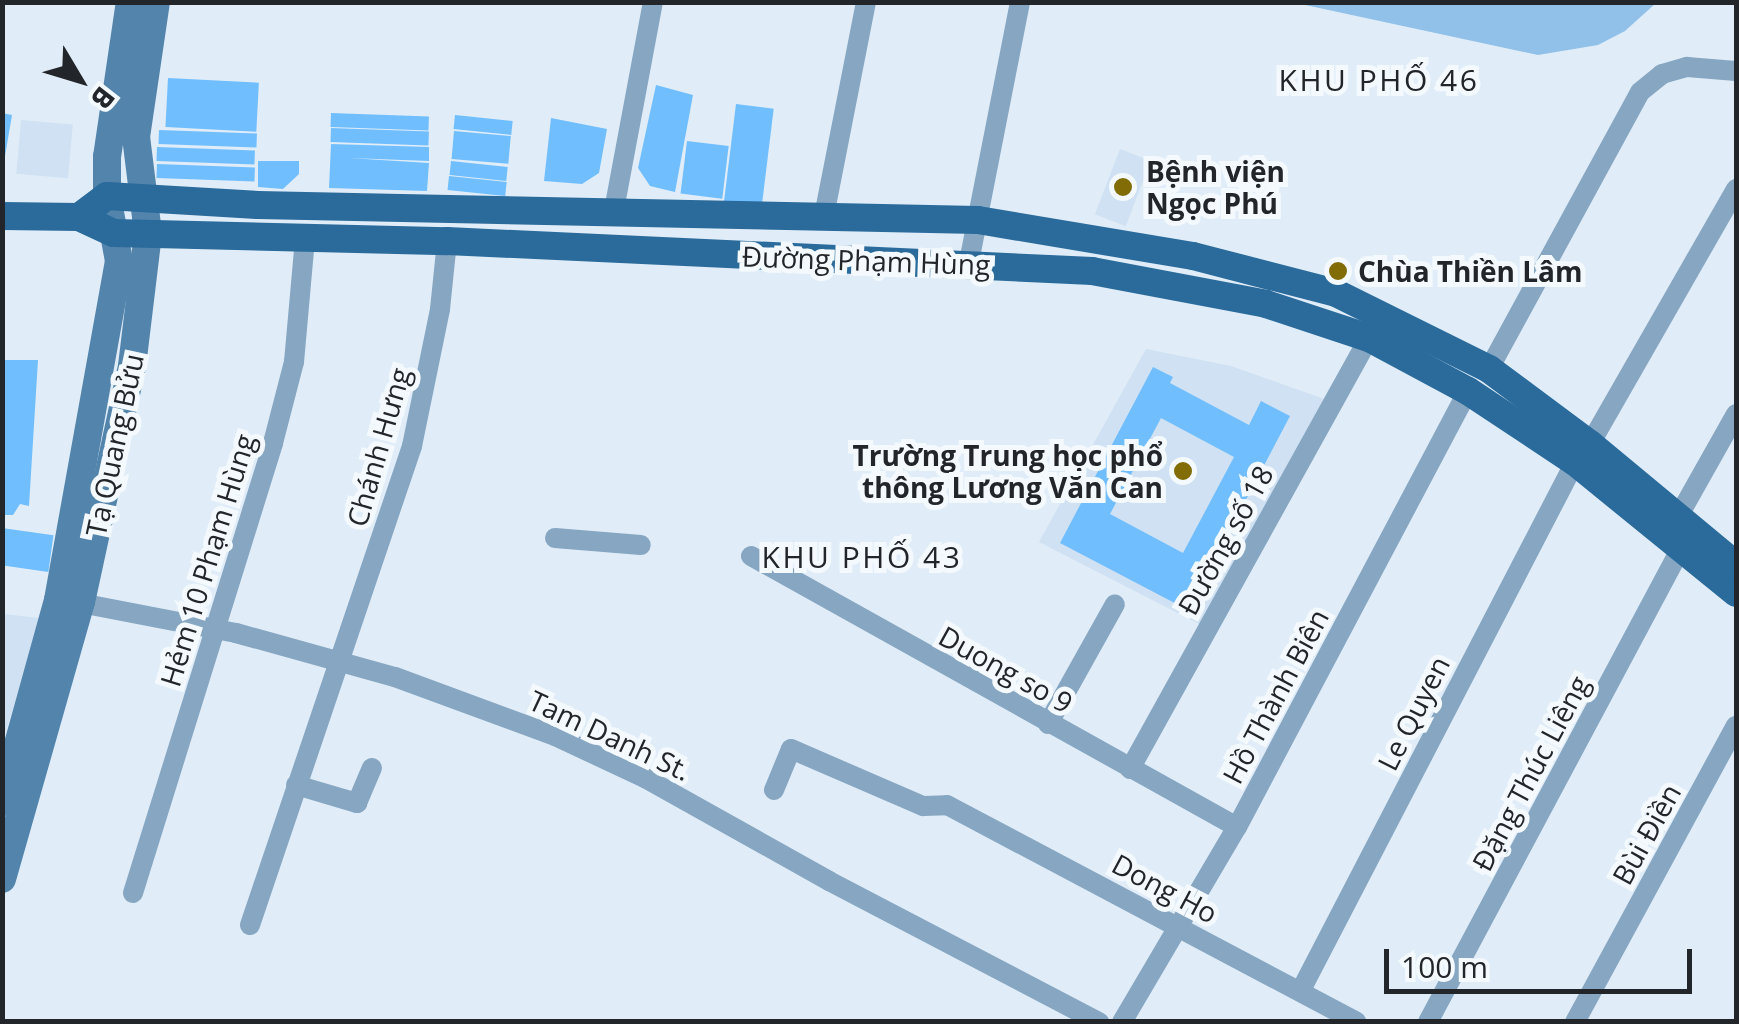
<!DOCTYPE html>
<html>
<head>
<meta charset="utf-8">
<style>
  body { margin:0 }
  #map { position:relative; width:1739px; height:1024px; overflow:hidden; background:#e0edf8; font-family:"Open Sans",sans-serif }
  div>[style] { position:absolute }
  .built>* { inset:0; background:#cfe1f2; transform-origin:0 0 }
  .green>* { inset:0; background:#91c0e8 }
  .building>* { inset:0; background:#70befe; transform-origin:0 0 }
  .minor>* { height:20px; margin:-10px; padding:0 10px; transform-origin:10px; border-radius:10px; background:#86a6c2 }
  .secondary>* { height:28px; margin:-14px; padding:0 14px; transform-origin:14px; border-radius:14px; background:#5384ac }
  .primary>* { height:28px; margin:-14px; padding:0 14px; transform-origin:14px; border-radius:14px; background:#2a6b9c }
  .dots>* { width:28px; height:28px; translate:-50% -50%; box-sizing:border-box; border:5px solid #f4f9fe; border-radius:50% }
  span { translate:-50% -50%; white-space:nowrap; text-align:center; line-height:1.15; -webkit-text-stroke:10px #f4f9fe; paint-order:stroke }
  .poi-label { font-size:28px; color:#22262a; font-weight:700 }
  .left { translate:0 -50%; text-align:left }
  .right { translate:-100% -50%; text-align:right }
  .street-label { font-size:28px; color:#22262a }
  .neighbourhood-label { font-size:30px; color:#22262a; letter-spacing:2.5px }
  .frame { position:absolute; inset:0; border:5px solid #22262a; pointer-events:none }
  .north { position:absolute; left:30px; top:30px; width:100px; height:100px; -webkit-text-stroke:8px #f4f9fe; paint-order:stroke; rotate:128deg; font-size:28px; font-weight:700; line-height:40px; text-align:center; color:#22262a }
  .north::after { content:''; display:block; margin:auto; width:35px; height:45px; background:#22262a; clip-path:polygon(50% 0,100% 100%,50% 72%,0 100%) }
  .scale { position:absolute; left:1384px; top:949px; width:308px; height:45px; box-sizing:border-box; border:5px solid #22262a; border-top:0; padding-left:12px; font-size:30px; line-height:35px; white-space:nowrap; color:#22262a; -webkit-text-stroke:8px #f4f9fe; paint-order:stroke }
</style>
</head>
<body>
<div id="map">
  <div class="built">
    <div style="left:21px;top:120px;width:52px;height:54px;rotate:5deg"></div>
    <div style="left:1120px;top:149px;width:33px;height:70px;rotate:21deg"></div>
    <div style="clip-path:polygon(1146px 349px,1231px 366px,1327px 400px,1203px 626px,1039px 542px)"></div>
    <div style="clip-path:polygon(3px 614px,40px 618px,3px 741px)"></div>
  </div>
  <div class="green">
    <div style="clip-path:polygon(1296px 3px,1656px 3px,1625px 31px,1598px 45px,1538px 55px)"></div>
  </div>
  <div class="building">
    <div style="left:168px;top:78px;width:91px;height:49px;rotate:3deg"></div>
    <div style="clip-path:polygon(656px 85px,693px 95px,675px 192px,650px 186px,638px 168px)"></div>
    <div style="left:736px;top:104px;width:38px;height:101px;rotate:7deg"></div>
    <div style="clip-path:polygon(2px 113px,12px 115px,5px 156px,2px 156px)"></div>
    <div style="left:331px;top:113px;width:98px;height:14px;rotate:2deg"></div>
    <div style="left:455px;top:115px;width:58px;height:14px;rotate:6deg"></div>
    <div style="clip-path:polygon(551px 118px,607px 129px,599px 173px,582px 184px,544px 181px)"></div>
    <div style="left:331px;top:128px;width:98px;height:14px;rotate:2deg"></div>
    <div style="left:159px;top:130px;width:98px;height:14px;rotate:2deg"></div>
    <div style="left:454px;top:131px;width:57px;height:28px;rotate:5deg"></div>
    <div style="left:687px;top:141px;width:42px;height:53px;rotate:7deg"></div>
    <div style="clip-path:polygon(331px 144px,429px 147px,429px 161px,349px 158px,429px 163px,427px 191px,329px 188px)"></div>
    <div style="left:157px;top:147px;width:98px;height:14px;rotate:2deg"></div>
    <div style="clip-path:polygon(258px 161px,299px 161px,299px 174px,283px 189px,258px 187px)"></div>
    <div style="left:451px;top:161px;width:57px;height:14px;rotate:6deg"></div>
    <div style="left:157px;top:164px;width:98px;height:14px;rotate:2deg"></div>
    <div style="left:449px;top:176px;width:58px;height:14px;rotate:6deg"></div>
    <div style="clip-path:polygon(2px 360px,38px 360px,29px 506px,20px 504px,13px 515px,2px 515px)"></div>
    <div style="clip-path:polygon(evenodd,1153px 367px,1173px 377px,1170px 383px,1249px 425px,1261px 401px,1290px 416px,1188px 610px,1060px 543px,1153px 367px,1161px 418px,1234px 457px,1183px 553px,1110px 514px,1161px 418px)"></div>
    <div style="left:2px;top:528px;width:52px;height:37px;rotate:8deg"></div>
  </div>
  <div class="minor">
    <div style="left:614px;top:210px;width:212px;rotate:-79.4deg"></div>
    <div style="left:824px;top:216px;width:218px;rotate:-78.9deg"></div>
    <div style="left:969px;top:262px;width:265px;rotate:-78.9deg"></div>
    <div style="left:1489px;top:369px;width:315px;rotate:-61.4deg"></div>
    <div style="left:1640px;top:92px;width:28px;rotate:-39deg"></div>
    <div style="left:1662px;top:74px;width:26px;rotate:-16deg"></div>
    <div style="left:1687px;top:67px;width:49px;rotate:4.7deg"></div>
    <div style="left:1590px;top:444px;width:294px;rotate:-60.2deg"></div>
    <div style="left:1678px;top:517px;width:118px;rotate:-60.6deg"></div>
    <div style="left:555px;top:538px;width:86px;rotate:4.7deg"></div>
    <div style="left:751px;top:556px;width:556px;rotate:29.14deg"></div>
    <div style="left:70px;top:601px;width:169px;rotate:10.9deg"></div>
    <div style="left:236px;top:633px;width:165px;rotate:15.5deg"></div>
    <div style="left:395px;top:677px;width:171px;rotate:20.2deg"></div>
    <div style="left:555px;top:736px;width:99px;rotate:25deg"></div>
    <div style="left:645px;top:778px;width:211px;rotate:29.2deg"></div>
    <div style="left:829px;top:881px;width:305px;rotate:27.6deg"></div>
    <div style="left:1048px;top:724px;width:137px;rotate:-60.8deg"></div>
    <div style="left:1130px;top:769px;width:493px;rotate:-61deg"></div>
    <div style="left:296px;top:785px;width:64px;rotate:16.4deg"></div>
    <div style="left:357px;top:803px;width:38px;rotate:-67deg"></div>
    <div style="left:774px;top:790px;width:44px;rotate:-67.5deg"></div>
    <div style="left:791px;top:749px;width:144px;rotate:23.4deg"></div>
    <div style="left:923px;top:806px;width:24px;rotate:-2deg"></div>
    <div style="left:947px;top:805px;width:463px;rotate:27.9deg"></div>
    <div style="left:133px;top:893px;width:471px;rotate:-72.7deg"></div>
    <div style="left:273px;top:443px;width:84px;rotate:-75.5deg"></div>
    <div style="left:294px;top:362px;width:124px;rotate:-84.9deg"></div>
    <div style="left:250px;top:925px;width:506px;rotate:-71.31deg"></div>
    <div style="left:412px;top:446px;width:140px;rotate:-78.4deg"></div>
    <div style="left:440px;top:309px;width:68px;rotate:-84.1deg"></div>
    <div style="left:1301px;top:990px;width:595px;rotate:-62.57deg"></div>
    <div style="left:1122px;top:1022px;width:226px;rotate:-59.5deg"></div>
    <div style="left:1237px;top:827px;width:493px;rotate:-62.1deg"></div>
    <div style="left:1428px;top:1022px;width:535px;rotate:-61.9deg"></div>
    <div style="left:1575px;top:1022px;width:337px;rotate:-61.5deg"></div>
  </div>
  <div class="secondary">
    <div style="left:2px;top:802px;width:210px;rotate:-74.5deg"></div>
    <div style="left:58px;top:600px;width:344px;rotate:-79.8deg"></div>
    <div style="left:119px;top:261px;width:66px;rotate:-100.5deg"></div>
    <div style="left:107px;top:196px;width:39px;rotate:-90deg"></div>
    <div style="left:107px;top:157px;width:157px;rotate:-81.6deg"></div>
    <div style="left:2px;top:879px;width:288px;rotate:-74.1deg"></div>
    <div style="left:81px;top:602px;width:241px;rotate:-77.8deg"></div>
    <div style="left:132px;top:366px;width:134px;rotate:-83.1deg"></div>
    <div style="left:148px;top:233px;width:97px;rotate:-97.1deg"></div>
    <div style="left:136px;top:137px;width:136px;rotate:-81.6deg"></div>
  </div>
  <div class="primary">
    <div style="left:2px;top:216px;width:77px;rotate:0.7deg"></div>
    <div style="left:79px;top:217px;width:38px;rotate:25deg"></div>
    <div style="left:114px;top:233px;width:333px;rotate:1.4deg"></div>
    <div style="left:447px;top:241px;width:646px;rotate:2.66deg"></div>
    <div style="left:1092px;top:271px;width:177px;rotate:10.7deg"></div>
    <div style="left:1266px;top:304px;width:108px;rotate:18.3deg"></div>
    <div style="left:1369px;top:338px;width:112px;rotate:28.2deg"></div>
    <div style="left:1468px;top:391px;width:128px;rotate:33.6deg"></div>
    <div style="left:1575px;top:462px;width:208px;rotate:39.1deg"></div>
    <div style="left:79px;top:217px;width:35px;rotate:-37deg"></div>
    <div style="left:107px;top:196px;width:151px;rotate:3.4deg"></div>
    <div style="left:258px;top:205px;width:720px;rotate:1.19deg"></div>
    <div style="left:978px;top:220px;width:218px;rotate:9.5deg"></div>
    <div style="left:1193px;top:256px;width:148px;rotate:14.5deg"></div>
    <div style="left:1336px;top:293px;width:171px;rotate:26.4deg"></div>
    <div style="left:1489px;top:369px;width:126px;rotate:36.6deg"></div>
    <div style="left:1590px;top:444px;width:190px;rotate:39.7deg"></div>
  </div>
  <div class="dots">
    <div style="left:1123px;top:187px;background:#816c06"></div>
    <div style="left:1338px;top:271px;background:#816c06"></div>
    <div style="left:1183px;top:471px;background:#816c06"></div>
  </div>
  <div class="poi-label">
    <span class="left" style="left:1146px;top:187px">Bệnh viện<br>Ngọc Phú</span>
    <span class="left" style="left:1358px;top:271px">Chùa Thiền Lâm</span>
    <span class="right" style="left:1163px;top:471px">Trường Trung học phổ<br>thông Lương Văn Can</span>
  </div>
  <div class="street-label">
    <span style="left:866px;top:260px;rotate:2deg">Đường Phạm Hùng</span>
    <span style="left:114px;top:445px;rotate:-78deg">Tạ Quang Bửu</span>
    <span style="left:378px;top:447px;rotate:-74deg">Chánh Hưng</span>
    <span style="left:1225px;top:540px;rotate:-61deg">Đường số 18</span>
    <span style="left:207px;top:560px;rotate:-73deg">Hẻm 10 Phạm Hùng</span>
    <span style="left:1006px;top:669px;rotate:29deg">Duong so 9</span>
    <span style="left:1275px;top:696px;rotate:-62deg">Hồ Thành Biên</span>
    <span style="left:1413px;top:713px;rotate:-63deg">Le Quyen</span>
    <span style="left:610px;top:735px;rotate:25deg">Tam Danh St.</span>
    <span style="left:1530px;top:773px;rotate:-62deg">Đặng Thúc Liêng</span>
    <span style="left:1646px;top:834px;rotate:-61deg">Bùi Điền</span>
    <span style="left:1165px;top:888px;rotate:28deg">Dong Ho</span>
  </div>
  <div class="neighbourhood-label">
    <span style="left:1379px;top:80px">KHU PHỐ 46</span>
    <span style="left:862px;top:557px">KHU PHỐ 43</span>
  </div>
  <div class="frame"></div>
  <div class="north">B</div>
  <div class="scale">100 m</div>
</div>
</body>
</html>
